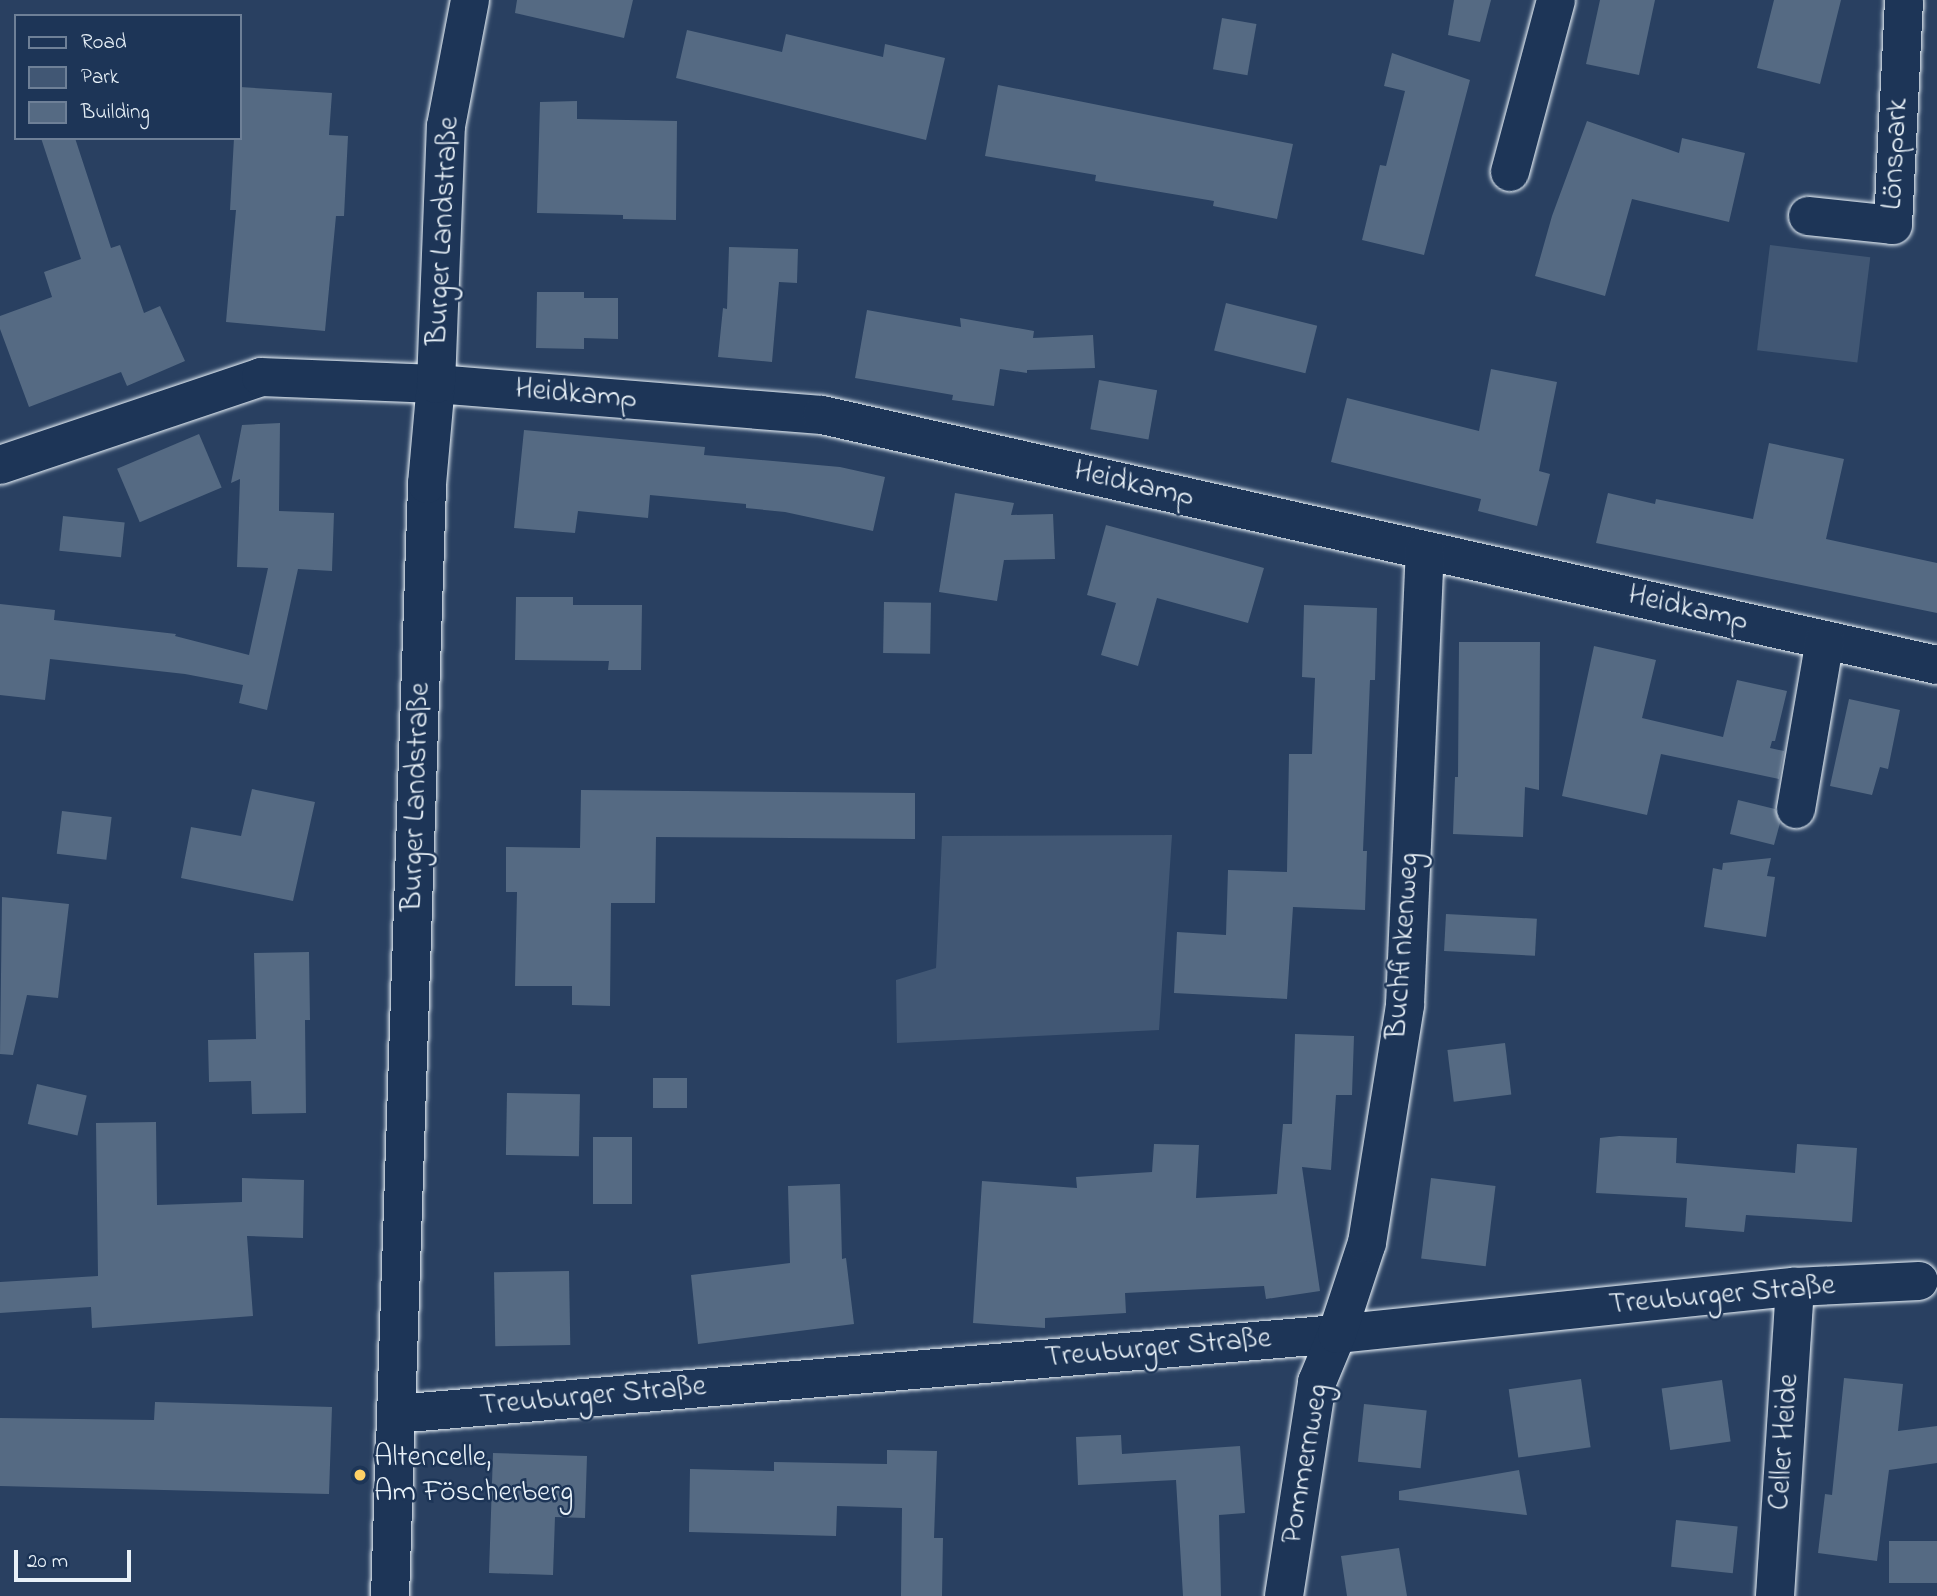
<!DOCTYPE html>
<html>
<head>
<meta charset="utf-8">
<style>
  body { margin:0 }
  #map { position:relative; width:1937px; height:1596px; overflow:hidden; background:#294061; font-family:"Indie Flower",sans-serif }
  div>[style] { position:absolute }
  .green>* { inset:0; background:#415774; transform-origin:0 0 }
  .building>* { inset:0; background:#556a83; transform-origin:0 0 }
  .roads { filter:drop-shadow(0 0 2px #e8f1f8) drop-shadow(0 0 2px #e8f1f8) }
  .minor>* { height:38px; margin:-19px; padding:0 19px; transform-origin:19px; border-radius:19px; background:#1d3557 }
  .dots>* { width:19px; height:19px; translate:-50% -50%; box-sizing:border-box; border:4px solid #1d3557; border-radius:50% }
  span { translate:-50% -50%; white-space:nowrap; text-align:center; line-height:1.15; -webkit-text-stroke:5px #1d3557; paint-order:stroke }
  .street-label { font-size:30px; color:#e8f1f8 }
  .poi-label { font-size:30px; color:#e8f1f8 }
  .left { translate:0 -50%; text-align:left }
  .legend { position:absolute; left:14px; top:14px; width:228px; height:126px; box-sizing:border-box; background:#1d3557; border:2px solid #6e8097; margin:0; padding:9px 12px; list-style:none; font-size:21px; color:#e8f1f8 }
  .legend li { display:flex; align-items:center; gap:14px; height:35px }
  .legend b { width:35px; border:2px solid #6e8097 }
  .scale { position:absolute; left:14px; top:1550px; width:117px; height:32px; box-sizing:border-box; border:4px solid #e8f1f8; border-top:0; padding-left:9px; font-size:21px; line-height:24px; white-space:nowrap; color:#e8f1f8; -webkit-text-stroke:5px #1d3557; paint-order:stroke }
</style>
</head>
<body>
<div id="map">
  <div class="green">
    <div style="left:1770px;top:245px;width:101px;height:106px;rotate:7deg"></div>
    <div style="clip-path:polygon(1172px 835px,1159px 1030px,897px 1043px,896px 980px,936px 968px,942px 836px)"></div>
  </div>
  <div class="building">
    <div style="clip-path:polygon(517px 0,633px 0,624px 38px,515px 13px)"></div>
    <div style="clip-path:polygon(1454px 0,1491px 0,1480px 42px,1448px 35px)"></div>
    <div style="clip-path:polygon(1600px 0,1655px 0,1639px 75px,1586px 64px)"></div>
    <div style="clip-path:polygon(1774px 0,1841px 0,1820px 84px,1757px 68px)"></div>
    <div style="left:1222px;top:18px;width:35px;height:52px;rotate:10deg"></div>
    <div style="clip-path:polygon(687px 30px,782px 52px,786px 34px,883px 57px,885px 44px,945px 58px,926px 140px,676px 78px)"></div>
    <div style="clip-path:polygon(1392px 53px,1470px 80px,1424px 255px,1362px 240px,1380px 165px,1386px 166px,1405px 91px,1384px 86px)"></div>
    <div style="clip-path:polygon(998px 85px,1293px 144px,1277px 219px,1213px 206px,1214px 201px,1095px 181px,1096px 175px,985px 156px)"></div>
    <div style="clip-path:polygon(240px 87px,332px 93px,329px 135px,348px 136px,344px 216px,336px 216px,325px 331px,226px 322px,236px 210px,230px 210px,234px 138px,240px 138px)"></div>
    <div style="clip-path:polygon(577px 101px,577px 119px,677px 121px,676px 220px,623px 219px,623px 215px,537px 213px,540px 102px)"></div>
    <div style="clip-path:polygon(1587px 121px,1679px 153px,1682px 138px,1745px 153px,1729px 222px,1632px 199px,1605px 296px,1535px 276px,1552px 216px)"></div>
    <div style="clip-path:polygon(41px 138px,75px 138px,111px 248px,120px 245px,144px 313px,160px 306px,185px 361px,127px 386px,121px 372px,29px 407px,0 329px,0 316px,52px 297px,44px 272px,81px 259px)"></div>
    <div style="clip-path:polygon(729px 247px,798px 249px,797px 283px,779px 282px,772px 362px,718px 357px,723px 308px,727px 309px)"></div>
    <div style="clip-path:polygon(537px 292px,584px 292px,584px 298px,618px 298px,618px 339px,584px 338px,584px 349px,536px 348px)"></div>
    <div style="left:1226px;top:303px;width:94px;height:49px;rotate:14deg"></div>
    <div style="clip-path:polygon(867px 310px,961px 327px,960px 318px,1034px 331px,1033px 338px,1093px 335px,1095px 368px,1027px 370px,1027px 373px,1000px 369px,994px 406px,952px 400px,953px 395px,855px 378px)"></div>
    <div style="clip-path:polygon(1491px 369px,1557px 382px,1539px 471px,1550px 474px,1537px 526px,1478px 511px,1481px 499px,1331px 462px,1347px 398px,1479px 431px)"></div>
    <div style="left:1099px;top:380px;width:59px;height:50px;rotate:10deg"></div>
    <div style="clip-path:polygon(280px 423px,279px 511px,334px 513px,332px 571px,298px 569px,267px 710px,239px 703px,243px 685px,185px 674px,50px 659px,45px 700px,0 695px,0 604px,55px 610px,54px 620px,176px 634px,175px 636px,249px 655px,268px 568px,237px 567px,240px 479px,231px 483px,242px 425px)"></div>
    <div style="clip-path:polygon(524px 430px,705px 447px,704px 455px,840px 467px,885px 477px,873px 531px,785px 512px,746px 508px,746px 504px,650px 495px,648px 518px,578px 511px,575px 533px,514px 528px)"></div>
    <div style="left:199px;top:434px;width:58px;height:89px;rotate:67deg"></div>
    <div style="clip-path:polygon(1769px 443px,1844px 459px,1826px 539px,1937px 563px,1937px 613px,1596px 543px,1608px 493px,1655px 504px,1656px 499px,1753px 519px)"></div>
    <div style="clip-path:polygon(955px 493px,1014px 503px,1011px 515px,1053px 514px,1055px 559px,1004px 560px,997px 601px,939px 592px)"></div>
    <div style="left:63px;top:516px;width:62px;height:35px;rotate:6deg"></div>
    <div style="clip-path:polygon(1106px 525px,1264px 568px,1248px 623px,1157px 598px,1138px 666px,1101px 655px,1116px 603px,1087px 595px)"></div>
    <div style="clip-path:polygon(516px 597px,573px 597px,573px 605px,642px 605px,641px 670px,608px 670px,609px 661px,515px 660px)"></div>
    <div style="left:884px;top:602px;width:47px;height:51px;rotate:1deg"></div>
    <div style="clip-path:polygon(1304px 605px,1377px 608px,1375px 680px,1370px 680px,1363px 851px,1367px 851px,1365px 910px,1293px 907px,1287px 999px,1174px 993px,1177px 932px,1226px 935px,1228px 870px,1287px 872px,1289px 754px,1312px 754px,1315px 678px,1302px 677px)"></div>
    <div style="clip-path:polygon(1459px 642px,1540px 642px,1539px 790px,1525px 787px,1523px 837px,1453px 834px,1455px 777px,1458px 777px)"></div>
    <div style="clip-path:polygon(1594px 646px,1656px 660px,1642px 718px,1723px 737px,1737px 680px,1787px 691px,1775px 741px,1772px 741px,1770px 748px,1784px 751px,1779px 779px,1661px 754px,1647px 815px,1562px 796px)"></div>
    <div style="clip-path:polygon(1849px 699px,1900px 710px,1888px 769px,1880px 767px,1872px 795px,1830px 786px)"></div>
    <div style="clip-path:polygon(252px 789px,315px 802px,293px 901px,181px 878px,191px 827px,241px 836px)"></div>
    <div style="clip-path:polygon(581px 790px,915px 793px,915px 839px,656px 837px,655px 903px,611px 903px,610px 1006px,572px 1005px,572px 986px,515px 986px,517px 892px,506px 892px,506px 847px,580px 848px)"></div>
    <div style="clip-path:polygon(1738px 800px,1775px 809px,1780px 823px,1774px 845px,1730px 834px)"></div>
    <div style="left:62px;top:811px;width:50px;height:43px;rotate:7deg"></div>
    <div style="clip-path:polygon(1771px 858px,1767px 876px,1775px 877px,1766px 937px,1704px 927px,1713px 868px,1722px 870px,1723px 863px)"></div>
    <div style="clip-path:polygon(2px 897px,69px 904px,58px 998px,27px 995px,13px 1055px,0 1054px)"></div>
    <div style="left:1446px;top:914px;width:91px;height:37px;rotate:3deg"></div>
    <div style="clip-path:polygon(309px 952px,310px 1020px,305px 1020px,306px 1113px,252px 1114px,251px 1081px,209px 1082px,208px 1040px,256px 1039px,254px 953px)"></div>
    <div style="clip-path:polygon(1295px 1034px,1354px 1036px,1352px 1095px,1336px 1095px,1331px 1170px,1302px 1167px,1320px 1291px,1266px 1299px,1264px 1286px,1125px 1293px,1126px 1313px,1045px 1318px,1045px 1328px,973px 1323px,982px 1181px,1077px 1188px,1076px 1177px,1152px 1172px,1154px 1144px,1199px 1145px,1196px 1198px,1277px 1194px,1283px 1124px,1292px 1124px)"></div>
    <div style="left:1505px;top:1043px;width:52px;height:58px;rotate:83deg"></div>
    <div style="left:687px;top:1078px;width:30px;height:34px;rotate:90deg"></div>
    <div style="left:37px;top:1084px;width:51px;height:41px;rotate:13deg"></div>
    <div style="left:507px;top:1093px;width:73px;height:62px;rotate:1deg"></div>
    <div style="clip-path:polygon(156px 1122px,157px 1205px,242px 1202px,242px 1178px,304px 1180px,303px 1238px,247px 1236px,253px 1316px,92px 1328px,91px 1307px,0 1313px,0 1282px,98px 1276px,96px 1123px)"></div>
    <div style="clip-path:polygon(1619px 1136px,1677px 1138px,1676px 1163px,1795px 1173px,1797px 1144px,1857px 1148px,1852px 1222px,1746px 1215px,1744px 1232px,1685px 1227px,1687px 1198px,1596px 1193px,1600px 1138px)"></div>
    <div style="left:593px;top:1137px;width:39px;height:67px"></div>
    <div style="left:1431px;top:1178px;width:65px;height:81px;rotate:7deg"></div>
    <div style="clip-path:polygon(840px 1184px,842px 1259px,846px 1258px,854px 1324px,698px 1344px,691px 1275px,790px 1263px,788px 1186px)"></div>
    <div style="left:569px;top:1271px;width:74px;height:75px;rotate:89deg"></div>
    <div style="clip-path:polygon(1844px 1378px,1903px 1384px,1898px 1431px,1937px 1426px,1937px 1463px,1889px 1470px,1877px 1561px,1818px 1553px,1825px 1494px,1832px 1495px)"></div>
    <div style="left:1581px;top:1379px;width:69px;height:73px;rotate:82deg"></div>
    <div style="left:1722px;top:1380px;width:62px;height:61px;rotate:82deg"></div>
    <div style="clip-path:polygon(155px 1402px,332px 1407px,329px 1494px,0 1486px,0 1418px,154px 1420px)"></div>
    <div style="left:1364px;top:1404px;width:63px;height:58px;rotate:6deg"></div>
    <div style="clip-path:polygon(1121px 1435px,1122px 1454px,1240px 1446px,1245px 1513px,1219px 1515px,1221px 1596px,1183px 1596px,1176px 1480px,1078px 1485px,1076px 1437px)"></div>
    <div style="clip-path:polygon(887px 1450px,937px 1451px,934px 1538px,943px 1538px,942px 1596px,901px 1596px,902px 1508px,837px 1506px,836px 1536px,689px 1532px,690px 1469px,774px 1471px,774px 1462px,887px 1464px)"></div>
    <div style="clip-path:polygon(493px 1453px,587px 1456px,585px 1518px,555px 1517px,553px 1575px,489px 1573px)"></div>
    <div style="clip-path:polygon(1519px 1470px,1527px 1515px,1399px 1500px,1399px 1491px)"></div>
    <div style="left:1676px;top:1520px;width:62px;height:47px;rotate:6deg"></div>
    <div style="left:1937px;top:1541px;width:42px;height:48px;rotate:90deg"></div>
    <div style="clip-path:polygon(1399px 1548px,1407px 1596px,1347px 1596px,1341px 1556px)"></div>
  </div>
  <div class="roads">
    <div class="minor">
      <div style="left:1510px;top:172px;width:178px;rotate:-75deg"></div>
      <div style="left:1808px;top:216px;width:85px;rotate:6deg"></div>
      <div style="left:1893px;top:225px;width:225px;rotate:-87.2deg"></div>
      <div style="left:0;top:465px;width:275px;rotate:-18.6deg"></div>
      <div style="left:261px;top:377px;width:175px;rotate:2.3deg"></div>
      <div style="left:436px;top:384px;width:387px;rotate:4.6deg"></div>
      <div style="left:822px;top:415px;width:1143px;rotate:12.64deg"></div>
      <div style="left:1796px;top:809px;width:171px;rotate:-80.3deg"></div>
      <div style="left:396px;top:1414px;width:944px;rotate:-4.86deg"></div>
      <div style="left:1337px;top:1334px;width:460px;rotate:-5.9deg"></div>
      <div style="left:1795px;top:1287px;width:124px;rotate:-2.8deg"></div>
      <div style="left:390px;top:1596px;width:1113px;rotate:-88.09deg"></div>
      <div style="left:427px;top:484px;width:100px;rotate:-84.9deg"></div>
      <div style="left:436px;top:384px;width:258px;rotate:-87.8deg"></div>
      <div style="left:446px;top:126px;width:128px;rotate:-79.2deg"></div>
      <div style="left:1284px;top:1596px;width:217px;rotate:-81.2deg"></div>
      <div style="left:1317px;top:1382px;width:52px;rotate:-67.4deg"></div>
      <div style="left:1337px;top:1334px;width:96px;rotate:-71.8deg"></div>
      <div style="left:1367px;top:1243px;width:241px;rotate:-80.9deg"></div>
      <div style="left:1405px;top:1005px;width:454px;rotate:-87.5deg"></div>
      <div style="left:1775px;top:1596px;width:310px;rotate:-86.3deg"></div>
    </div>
  </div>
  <div class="dots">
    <div style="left:360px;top:1475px;background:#ffd166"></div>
  </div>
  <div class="street-label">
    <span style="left:1896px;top:154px;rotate:-87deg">Lönspark</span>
    <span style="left:444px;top:231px;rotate:-87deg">Burger Landstraße</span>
    <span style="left:576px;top:395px;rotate:5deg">Heidkamp</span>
    <span style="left:1134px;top:485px;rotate:13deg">Heidkamp</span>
    <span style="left:1688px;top:609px;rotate:13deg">Heidkamp</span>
    <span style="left:417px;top:797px;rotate:-88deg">Burger Landstraße</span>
    <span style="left:1404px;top:946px;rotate:-86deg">Buchfinkenweg</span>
    <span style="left:1722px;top:1296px;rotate:-5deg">Treuburger Straße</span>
    <span style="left:1158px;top:1349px;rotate:-5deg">Treuburger Straße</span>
    <span style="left:593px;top:1397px;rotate:-5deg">Treuburger Straße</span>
    <span style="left:1785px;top:1442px;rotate:-86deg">Celler Heide</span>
    <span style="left:1306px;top:1464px;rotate:-80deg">Pommernweg</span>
  </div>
  <div class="poi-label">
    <span class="left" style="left:374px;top:1475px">Altencelle,<br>Am Föscherberg</span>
  </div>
  <ul class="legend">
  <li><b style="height:9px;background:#1d3557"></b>Road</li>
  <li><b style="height:19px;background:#415774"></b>Park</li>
  <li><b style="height:19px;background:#556a83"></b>Building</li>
  </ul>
  <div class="scale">20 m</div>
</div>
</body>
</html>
